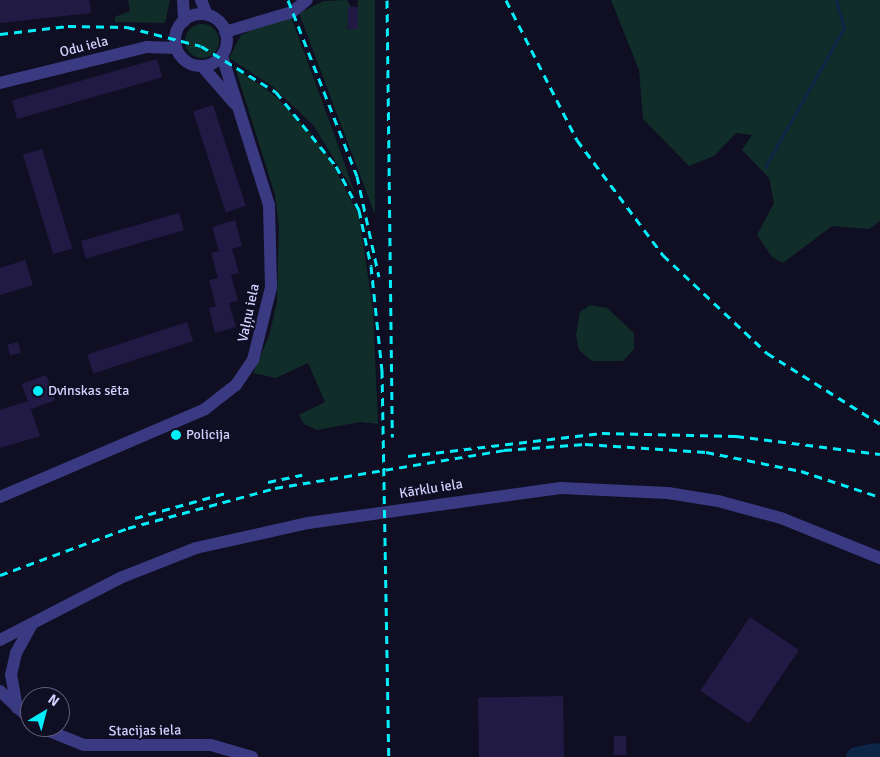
<!DOCTYPE html>
<html>
<head>
<meta charset="utf-8">
<style>
  body { margin:0 }
  #map { position:relative; width:880px; height:757px; overflow:hidden; background:#100e23; font-family:Signika,sans-serif }
  div>[style] { position:absolute }
  .green>* { inset:0; background:#112d2a }
  .round { border-radius:50% }
  .stream>* { height:3px; margin:-1.5px; padding:0 1.5px; transform-origin:1.5px; border-radius:1.5px; background:#0d2648 }
  .river>* { height:20px; margin:-10px; padding:0 10px; transform-origin:10px; border-radius:10px; background:#0d2648 }
  .building>* { inset:0; background:#201a44; transform-origin:0 0 }
  .minor>* { height:12px; margin:-6px; padding:0 6px; transform-origin:6px; border-radius:6px; background:#393a82 }
  .minor>.ring { margin:-6px; padding:0; box-sizing:content-box; background:none; border:12px solid #393a82; border-radius:50% }
  .tertiary>* { height:12px; margin:-6px; padding:0 6px; transform-origin:6px; border-radius:6px; background:#393a82 }
  .rail>* { height:3px; margin-top:-1.5px; transform-origin:0; background:repeating-linear-gradient(90deg,#01eefa 0 8px,transparent 0 14px) }
  .dots>* { width:14px; height:14px; translate:-50% -50%; box-sizing:border-box; border:2px solid #100e23; border-radius:50% }
  span { translate:-50% -50%; white-space:nowrap; text-align:center; line-height:1.15; -webkit-text-stroke:4px #100e23; paint-order:stroke }
  .street-label { font-size:14px; color:#d3d0ff }
  .poi-label { font-size:14px; color:#d3d0ff }
  .left { translate:0 -50%; text-align:left }
  .north { position:absolute; left:20px; top:687px; width:50px; height:50px; box-sizing:border-box; background:#100e23; border:1px solid #5e5c7b; border-radius:50%; rotate:37deg; font-size:14px; font-weight:700; line-height:20px; text-align:center; color:#d3d0ff }
  .north::after { content:''; display:block; margin:auto; width:18px; height:22px; background:#01eefa; clip-path:polygon(50% 0,100% 100%,50% 72%,0 100%) }
</style>
</head>
<body>
<div id="map">
  <div class="green">
    <div style="clip-path:polygon(128px 0,170px 0,165px 23px,115px 22px,115px 17px,130px 11px)"></div>
    <div style="clip-path:polygon(347px 0,351px 7px,347px 29px,358px 29px,358px 0,375px 0,375px 215px,299px 13px,324px 1px)"></div>
    <div style="clip-path:polygon(611px 0,880px 0,880px 221px,869px 229px,832px 226px,783px 263px,772px 257px,757px 235px,774px 203px,769px 178px,742px 150px,752px 135px,736px 133px,714px 156px,689px 166px,643px 119px,639px 70px)"></div>
    <div style="clip-path:polygon(290px 14px,338px 145px,355px 194px,314px 126px,272px 86px,229px 58px,241px 35px)"></div>
    <div class="round" style="left:185px;top:24px;width:34px;height:34px"></div>
    <div style="clip-path:polygon(235px 67px,275px 96px,310px 132px,329px 157px,359px 216px,373px 310px,378px 424px,360px 422px,317px 430px,304px 424px,299px 415px,325px 402px,308px 363px,276px 378px,253px 373px,269px 336px,277px 302px,279px 227px,275px 195px)"></div>
    <div style="clip-path:polygon(590px 305px,607px 308px,634px 333px,634px 349px,623px 361px,592px 361px,579px 350px,576px 335px,580px 312px)"></div>
  </div>
  <div class="stream">
    <div style="left:765px;top:167px;width:160px;rotate:-60.4deg"></div>
    <div style="left:844px;top:28px;width:29px;rotate:-106deg"></div>
  </div>
  <div class="river">
    <div style="left:856px;top:757px;width:20px;rotate:-11deg"></div>
  </div>
  <div class="building">
    <div style="clip-path:polygon(0 0,89px 0,91px 13px,0 23px)"></div>
    <div style="left:348px;top:7px;width:10px;height:22px"></div>
    <div style="left:157px;top:59px;width:19px;height:151px;rotate:74deg"></div>
    <div style="left:213px;top:105px;width:106px;height:21px;rotate:72deg"></div>
    <div style="left:42px;top:149px;width:104px;height:20px;rotate:73deg"></div>
    <div style="left:179px;top:213px;width:18px;height:102px;rotate:74deg"></div>
    <div style="clip-path:polygon(235px 220px,242px 246px,232px 249px,239px 273px,231px 275px,238px 301px,229px 303px,236px 327px,215px 333px,209px 308px,216px 306px,209px 280px,218px 278px,211px 253px,219px 251px,212px 227px)"></div>
    <div style="clip-path:polygon(25px 260px,33px 285px,0 295px,0 268px)"></div>
    <div style="left:187px;top:322px;width:20px;height:105px;rotate:72deg"></div>
    <div style="left:18px;top:342px;width:11px;height:11px;rotate:75deg"></div>
    <div style="left:46px;top:375px;width:27px;height:26px;rotate:70deg"></div>
    <div style="clip-path:polygon(28px 401px,40px 436px,0 448px,0 410px)"></div>
    <div style="left:750px;top:617px;width:59px;height:89px;rotate:34deg"></div>
    <div style="left:563px;top:696px;width:61px;height:85px;rotate:89deg"></div>
    <div style="left:614px;top:736px;width:12px;height:19px"></div>
  </div>
  <div class="minor">
    <div style="left:183px;top:0;width:21px;rotate:87deg"></div>
    <div style="left:201px;top:0;width:16px;rotate:68deg"></div>
    <div class="ring" style="left:175px;top:14px;width:40px;height:40px"></div>
    <div style="left:225px;top:32px;width:70px;rotate:-16.6deg"></div>
    <div style="left:292px;top:12px;width:19px;rotate:-39deg"></div>
    <div style="left:202px;top:66px;width:50px;rotate:49deg"></div>
    <div style="left:0;top:83px;width:151px;rotate:-13.8deg"></div>
    <div style="left:147px;top:47px;width:29px;rotate:2deg"></div>
    <div style="left:0;top:497px;width:223px;rotate:-23.2deg"></div>
    <div style="left:205px;top:409px;width:39px;rotate:-38deg"></div>
    <div style="left:236px;top:385px;width:30px;rotate:-56deg"></div>
    <div style="left:253px;top:360px;width:75px;rotate:-76.1deg"></div>
    <div style="left:271px;top:287px;width:82px;rotate:-91.4deg"></div>
    <div style="left:269px;top:205px;width:156px;rotate:-107.5deg"></div>
  </div>
  <div class="tertiary">
    <div style="left:0;top:640px;width:135px;rotate:-27.3deg"></div>
    <div style="left:120px;top:578px;width:82px;rotate:-21.5deg"></div>
    <div style="left:196px;top:548px;width:115px;rotate:-12.6deg"></div>
    <div style="left:308px;top:523px;width:255px;rotate:-7.9deg"></div>
    <div style="left:561px;top:488px;width:107px;rotate:2.7deg"></div>
    <div style="left:668px;top:493px;width:51px;rotate:9.1deg"></div>
    <div style="left:718px;top:501px;width:65px;rotate:15.1deg"></div>
    <div style="left:781px;top:518px;width:107px;rotate:22deg"></div>
    <div style="left:0;top:691px;width:41px;rotate:43deg"></div>
    <div style="left:17px;top:708px;width:34px;rotate:-100deg"></div>
    <div style="left:11px;top:675px;width:23px;rotate:-77deg"></div>
    <div style="left:16px;top:653px;width:33px;rotate:-61deg"></div>
    <div style="left:39px;top:727px;width:48px;rotate:21.8deg"></div>
    <div style="left:84px;top:745px;width:127px"></div>
    <div style="left:211px;top:745px;width:43px;rotate:16.3deg"></div>
  </div>
  <div class="rail">
    <div style="left:288px;top:0;width:189px;rotate:68.6deg"></div>
    <div style="left:357px;top:176px;width:103px;rotate:77.7deg"></div>
    <div style="left:387px;top:0;width:437px;rotate:89.3deg"></div>
    <div style="left:506px;top:0;width:157px;rotate:63.1deg"></div>
    <div style="left:577px;top:140px;width:144px;rotate:53.2deg"></div>
    <div style="left:663px;top:255px;width:143px;rotate:43.3deg"></div>
    <div style="left:767px;top:353px;width:133px;rotate:32.1deg"></div>
    <div style="left:0;top:34px;width:68px;rotate:-6.7deg"></div>
    <div style="left:68px;top:26px;width:59px;rotate:1deg"></div>
    <div style="left:127px;top:27px;width:76px;rotate:14.4deg"></div>
    <div style="left:201px;top:46px;width:88px;rotate:31.5deg"></div>
    <div style="left:276px;top:92px;width:95px;rotate:51deg"></div>
    <div style="left:336px;top:166px;width:50px;rotate:62.4deg"></div>
    <div style="left:359px;top:210px;width:57px;rotate:77.9deg"></div>
    <div style="left:371px;top:266px;width:105px;rotate:84deg"></div>
    <div style="left:382px;top:370px;width:387px;rotate:89deg"></div>
    <div style="left:408px;top:456px;width:195px;rotate:-6.8deg"></div>
    <div style="left:602px;top:433px;width:134px;rotate:1.3deg"></div>
    <div style="left:736px;top:436px;width:145px;rotate:7.1deg"></div>
    <div style="left:268px;top:482px;width:35px;rotate:-12deg"></div>
    <div style="left:135px;top:518px;width:94px;rotate:-15.4deg"></div>
    <div style="left:0;top:575px;width:136px;rotate:-20.2deg"></div>
    <div style="left:128px;top:528px;width:152px;rotate:-15.2deg"></div>
    <div style="left:275px;top:488px;width:232px;rotate:-9.4deg"></div>
    <div style="left:504px;top:450px;width:81px;rotate:-4.2deg"></div>
    <div style="left:585px;top:444px;width:121px;rotate:3.8deg"></div>
    <div style="left:706px;top:452px;width:97px;rotate:11.3deg"></div>
    <div style="left:801px;top:471px;width:83px;rotate:18.2deg"></div>
  </div>
  <div class="dots">
    <div style="left:38px;top:391px;background:#01eefa"></div>
    <div style="left:176px;top:435px;background:#01eefa"></div>
  </div>
  <div class="street-label">
    <span style="left:84px;top:47px;rotate:-14deg">Odu iela</span>
    <span style="left:249px;top:313px;rotate:-78deg">Vaļņu iela</span>
    <span style="left:431px;top:489px;rotate:-9deg">Kārklu iela</span>
    <span style="left:145px;top:731px;rotate:-1deg">Stacijas iela</span>
  </div>
  <div class="poi-label">
    <span class="left" style="left:48px;top:391px">Dvinskas sēta</span>
    <span class="left" style="left:186px;top:435px">Policija</span>
  </div>
  <div class="north">N</div>
</div>
</body>
</html>
